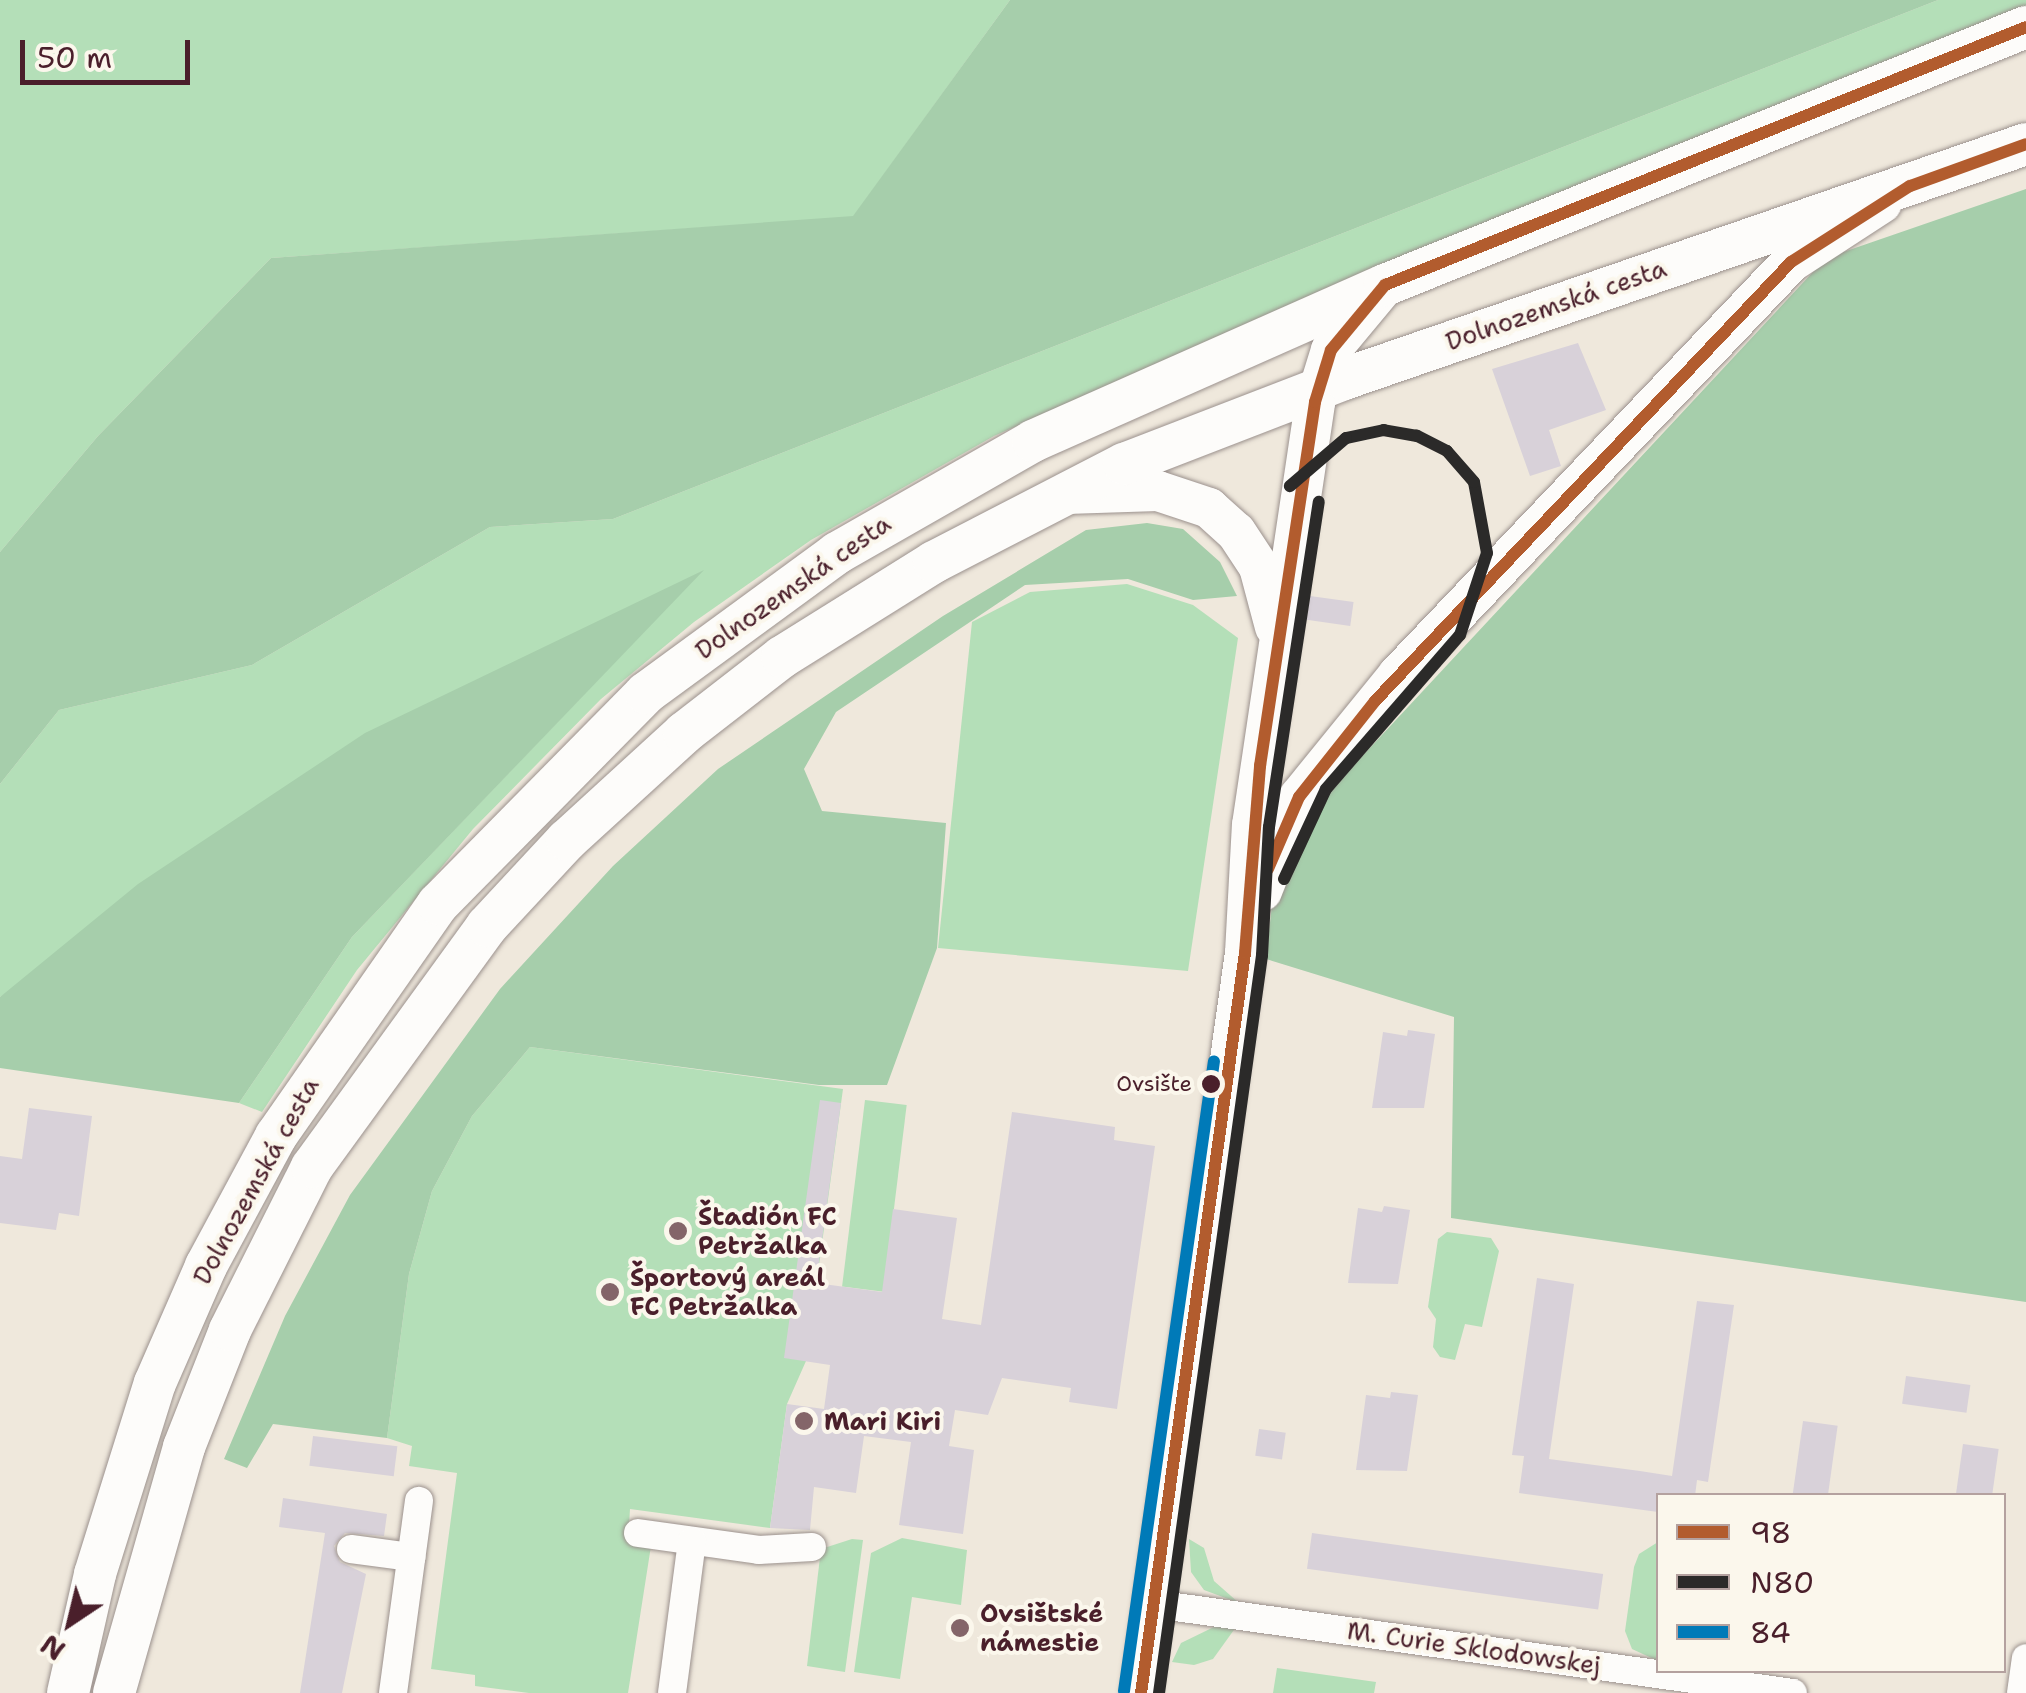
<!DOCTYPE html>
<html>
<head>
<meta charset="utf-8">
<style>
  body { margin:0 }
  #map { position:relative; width:2026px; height:1693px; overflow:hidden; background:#efe8dc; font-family:"Shantell Sans",sans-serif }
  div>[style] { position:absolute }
  .green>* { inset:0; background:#b4dfb8; transform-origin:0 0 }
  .forest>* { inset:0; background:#a6ceab }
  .building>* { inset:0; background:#d8d1d9; transform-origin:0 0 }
  .roads { filter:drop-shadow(0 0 2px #9b918d) drop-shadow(0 0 2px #9b918d) }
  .street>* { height:28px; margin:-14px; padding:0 14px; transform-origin:14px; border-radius:14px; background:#fdfcfa }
  .secondary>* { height:40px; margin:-20px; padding:0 20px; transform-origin:20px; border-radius:20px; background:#fdfcfa }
  .primary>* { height:42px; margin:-21px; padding:0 21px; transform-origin:21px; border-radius:21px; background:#fdfcfa }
  .bus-1>* { height:12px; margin:-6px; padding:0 6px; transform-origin:6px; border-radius:6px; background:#b25c2e }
  .bus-2>* { height:12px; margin:-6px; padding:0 6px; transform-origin:6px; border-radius:6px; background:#2b2a29 }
  .bus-3>* { height:12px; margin:-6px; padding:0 6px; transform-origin:6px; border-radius:6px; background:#007ab8 }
  .dots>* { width:28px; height:28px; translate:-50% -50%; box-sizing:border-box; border:5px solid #fbf7ec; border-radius:50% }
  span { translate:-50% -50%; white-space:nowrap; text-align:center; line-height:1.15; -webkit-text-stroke:8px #fbf7ec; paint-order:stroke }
  .bus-label { font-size:22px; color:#4a1f2b }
  .right { translate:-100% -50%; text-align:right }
  .street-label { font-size:25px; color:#4a1f2b }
  .poi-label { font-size:25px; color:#4a1f2b; font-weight:700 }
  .left { translate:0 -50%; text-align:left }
  .legend { position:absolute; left:1656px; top:1493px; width:350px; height:180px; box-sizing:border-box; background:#fbf7ec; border:2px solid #b4a19f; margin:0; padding:12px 18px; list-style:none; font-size:30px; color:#4a1f2b }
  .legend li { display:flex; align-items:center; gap:20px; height:50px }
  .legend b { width:50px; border:2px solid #b4a19f }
  .north { position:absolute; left:20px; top:1573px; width:100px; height:100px; -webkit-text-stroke:8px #fbf7ec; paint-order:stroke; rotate:215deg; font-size:28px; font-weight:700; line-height:40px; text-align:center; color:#4a1f2b }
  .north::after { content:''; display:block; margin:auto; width:35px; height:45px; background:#4a1f2b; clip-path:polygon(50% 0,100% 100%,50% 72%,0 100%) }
  .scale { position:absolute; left:20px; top:40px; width:170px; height:45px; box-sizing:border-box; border:5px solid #4a1f2b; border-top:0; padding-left:12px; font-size:30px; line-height:35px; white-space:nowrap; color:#4a1f2b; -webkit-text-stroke:8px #fbf7ec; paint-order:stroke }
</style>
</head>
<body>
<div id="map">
  <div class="green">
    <div style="clip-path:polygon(0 0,1010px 0,853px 217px,271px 258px,98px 436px,0 552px)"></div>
    <div style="clip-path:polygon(1938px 0,2026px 0,2026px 12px,1236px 331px,994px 436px,811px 540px,694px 622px,601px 699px,473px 829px,357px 970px,262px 1112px,239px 1103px,352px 937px,701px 572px,0 997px,0 784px,59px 710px,252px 665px,490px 527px,613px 519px)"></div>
    <div style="clip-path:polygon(1127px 584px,1193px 605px,1238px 638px,1188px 971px,938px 948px,972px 622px,1030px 592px)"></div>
    <div style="clip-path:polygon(530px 1047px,843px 1089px,806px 1361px,787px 1404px,770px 1528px,630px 1509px,628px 1542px,651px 1546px,628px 1693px,529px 1693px,475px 1686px,475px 1675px,431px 1669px,457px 1473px,409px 1466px,412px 1446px,387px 1438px,409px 1274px,432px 1191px,472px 1116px)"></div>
    <div style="left:865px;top:1100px;width:42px;height:188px;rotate:7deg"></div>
    <div style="clip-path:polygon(1447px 1232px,1491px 1238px,1499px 1251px,1482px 1327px,1465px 1324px,1455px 1360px,1440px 1357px,1433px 1347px,1436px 1319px,1428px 1307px,1438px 1239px)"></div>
    <div style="clip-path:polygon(902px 1538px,967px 1550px,961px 1605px,912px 1597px,900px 1679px,854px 1672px,871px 1553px)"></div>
    <div style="clip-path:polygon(852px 1539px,863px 1540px,845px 1672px,807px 1666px,821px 1549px)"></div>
    <div style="clip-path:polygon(1189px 1539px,1204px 1548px,1214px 1581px,1239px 1603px,1204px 1590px,1191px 1572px)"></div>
    <div style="clip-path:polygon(1658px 1542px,1658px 1661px,1632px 1649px,1625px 1631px,1634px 1567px,1639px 1554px)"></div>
    <div style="clip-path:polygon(1216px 1626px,1236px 1627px,1213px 1659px,1194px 1665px,1172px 1662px,1181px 1643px)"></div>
    <div style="clip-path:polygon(1277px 1668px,1376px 1682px,1374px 1693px,1273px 1693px)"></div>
  </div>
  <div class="forest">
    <div style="clip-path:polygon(1010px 0,1938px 0,613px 519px,490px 527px,252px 665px,59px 710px,0 784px,0 552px,98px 436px,271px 258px,853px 216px)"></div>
    <div style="clip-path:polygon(2026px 189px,2026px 1302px,1451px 1218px,1454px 1017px,1266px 959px,1274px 886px,1327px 794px,1826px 258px)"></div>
    <div style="clip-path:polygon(1147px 523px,1183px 529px,1220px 562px,1237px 596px,1193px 600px,1128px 579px,1025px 585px,836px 712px,804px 769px,822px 811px,946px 823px,937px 948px,887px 1085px,819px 1085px,530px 1047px,472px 1116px,432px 1191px,409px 1274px,387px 1438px,273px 1424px,247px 1468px,224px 1459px,285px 1316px,350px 1195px,500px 989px,613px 866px,718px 769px,943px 616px,1086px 530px)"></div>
    <div style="clip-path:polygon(704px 570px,352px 937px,239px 1103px,0 1068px,0 997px,138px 884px,365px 733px)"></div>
  </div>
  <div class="building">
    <div style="clip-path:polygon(1578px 343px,1606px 410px,1549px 430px,1561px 466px,1530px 476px,1492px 369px)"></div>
    <div style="left:1310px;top:596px;width:44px;height:24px;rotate:8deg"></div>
    <div style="clip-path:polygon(1408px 1030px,1435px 1034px,1424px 1108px,1372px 1108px,1383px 1032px,1407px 1036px)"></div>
    <div style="clip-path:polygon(820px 1100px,841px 1103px,816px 1283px,882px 1292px,893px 1209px,957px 1218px,942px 1319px,981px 1325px,1012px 1112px,1115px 1127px,1114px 1140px,1155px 1146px,1117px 1409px,1069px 1402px,1071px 1388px,1002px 1378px,988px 1415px,955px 1410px,949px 1446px,974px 1450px,963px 1534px,899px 1525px,911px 1442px,864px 1436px,856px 1493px,814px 1487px,810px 1530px,770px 1528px,787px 1404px,824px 1409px,830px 1365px,784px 1358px)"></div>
    <div style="clip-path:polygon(29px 1108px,92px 1116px,79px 1216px,59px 1213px,56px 1230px,0 1223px,0 1156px,22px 1159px)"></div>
    <div style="clip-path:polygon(1384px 1206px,1410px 1210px,1398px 1284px,1348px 1283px,1358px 1208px,1382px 1212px)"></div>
    <div style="clip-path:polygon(1537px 1278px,1574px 1284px,1549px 1459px,1640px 1471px,1672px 1476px,1697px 1301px,1734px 1305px,1708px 1482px,1697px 1480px,1695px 1496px,1658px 1496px,1658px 1512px,1519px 1493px,1524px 1456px,1512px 1455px)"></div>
    <div style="left:1906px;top:1376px;width:65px;height:28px;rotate:8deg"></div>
    <div style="clip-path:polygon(1391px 1392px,1418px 1395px,1407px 1471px,1356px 1470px,1366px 1395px,1390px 1398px)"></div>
    <div style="left:1803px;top:1421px;width:35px;height:76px;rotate:8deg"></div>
    <div style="left:1259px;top:1429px;width:27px;height:27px;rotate:8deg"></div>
    <div style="left:313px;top:1436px;width:85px;height:30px;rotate:7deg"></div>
    <div style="left:1963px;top:1444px;width:36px;height:53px;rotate:8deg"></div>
    <div style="clip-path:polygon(283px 1498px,387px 1514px,384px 1536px,345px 1533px,334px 1546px,340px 1562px,366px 1574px,342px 1693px,300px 1693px,325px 1533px,279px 1527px)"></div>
    <div style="left:1312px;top:1533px;width:294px;height:36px;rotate:8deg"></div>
  </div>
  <div class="roads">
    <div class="street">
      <div style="left:638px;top:1533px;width:122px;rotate:8deg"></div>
      <div style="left:759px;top:1550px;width:53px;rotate:-3.2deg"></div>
      <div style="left:351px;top:1549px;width:61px;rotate:7.6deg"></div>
      <div style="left:1154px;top:1604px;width:645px;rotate:7.93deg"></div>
      <div style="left:393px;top:1693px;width:194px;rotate:-82.3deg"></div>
      <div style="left:672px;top:1693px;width:153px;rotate:-82.5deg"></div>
      <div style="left:2021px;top:1693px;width:35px;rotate:-82deg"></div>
    </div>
    <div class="secondary">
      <div style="left:1066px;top:494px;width:92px;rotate:-1.9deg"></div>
      <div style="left:1158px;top:491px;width:54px;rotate:18.4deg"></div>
      <div style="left:1209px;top:508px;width:36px;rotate:42deg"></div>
      <div style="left:1236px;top:532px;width:42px;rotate:56.7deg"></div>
      <div style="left:1259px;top:567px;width:62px;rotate:75.1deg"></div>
      <div style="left:1262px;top:891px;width:101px;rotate:-68.5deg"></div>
      <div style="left:1299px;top:797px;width:157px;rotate:-50.9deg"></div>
      <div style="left:1398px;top:675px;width:570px;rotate:-46.42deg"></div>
      <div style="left:1791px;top:262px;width:108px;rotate:-33deg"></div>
      <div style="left:1141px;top:1693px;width:747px;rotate:-82deg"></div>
      <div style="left:1245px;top:953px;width:128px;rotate:-86.9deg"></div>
      <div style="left:1252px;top:825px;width:428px;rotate:-81.5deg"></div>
      <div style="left:1315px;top:402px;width:54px;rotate:-72.9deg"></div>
      <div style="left:1331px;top:350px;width:85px;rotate:-50.3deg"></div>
    </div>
    <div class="primary">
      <div style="left:68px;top:1693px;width:122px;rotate:-77.2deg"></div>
      <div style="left:95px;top:1574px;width:200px;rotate:-72.6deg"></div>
      <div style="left:155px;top:1383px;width:128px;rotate:-66.4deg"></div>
      <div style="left:206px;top:1266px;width:148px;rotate:-61.7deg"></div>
      <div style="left:276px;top:1136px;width:283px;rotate:-55.1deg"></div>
      <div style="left:438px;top:904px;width:296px;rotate:-45.4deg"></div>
      <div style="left:646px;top:693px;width:237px;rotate:-36.2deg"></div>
      <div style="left:837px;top:553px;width:226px;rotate:-29.7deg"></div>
      <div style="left:1033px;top:441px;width:385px;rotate:-23.9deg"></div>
      <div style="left:1385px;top:285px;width:691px;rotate:-21.92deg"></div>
      <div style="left:114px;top:1693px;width:256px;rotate:-74.1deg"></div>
      <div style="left:184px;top:1447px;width:126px;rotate:-68.5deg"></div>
      <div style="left:230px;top:1330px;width:182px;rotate:-63.3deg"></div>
      <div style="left:312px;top:1167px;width:298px;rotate:-54deg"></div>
      <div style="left:487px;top:926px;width:117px;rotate:-47.1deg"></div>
      <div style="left:567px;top:840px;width:159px;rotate:-42.4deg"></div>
      <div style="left:684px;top:733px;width:124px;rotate:-37.8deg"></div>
      <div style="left:782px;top:657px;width:179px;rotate:-32deg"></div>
      <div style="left:934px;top:562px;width:214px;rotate:-27.3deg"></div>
      <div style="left:1124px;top:464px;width:236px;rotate:-21.1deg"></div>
      <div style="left:1344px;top:379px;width:721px;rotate:-19.01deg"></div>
    </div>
  </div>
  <div class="bus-1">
    <div style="left:1268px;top:869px;width:78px;rotate:-66.7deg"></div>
    <div style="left:1299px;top:797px;width:122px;rotate:-51.6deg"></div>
    <div style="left:1375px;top:701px;width:605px;rotate:-46.54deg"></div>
    <div style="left:1791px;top:262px;width:141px;rotate:-32.6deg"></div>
    <div style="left:1910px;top:186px;width:123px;rotate:-19.9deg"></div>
    <div style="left:1141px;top:1693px;width:747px;rotate:-82deg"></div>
    <div style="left:1245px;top:953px;width:188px;rotate:-85.4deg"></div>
    <div style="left:1260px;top:766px;width:368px;rotate:-81.4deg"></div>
    <div style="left:1315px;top:402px;width:54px;rotate:-72.9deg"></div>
    <div style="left:1331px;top:350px;width:85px;rotate:-50.3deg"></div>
    <div style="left:1385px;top:285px;width:691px;rotate:-21.92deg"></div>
  </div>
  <div class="bus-2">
    <div style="left:1284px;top:879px;width:99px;rotate:-65deg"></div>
    <div style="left:1326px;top:789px;width:204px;rotate:-49deg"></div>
    <div style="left:1460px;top:635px;width:86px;rotate:-71.8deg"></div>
    <div style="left:1487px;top:553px;width:72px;rotate:-100.4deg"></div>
    <div style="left:1474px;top:482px;width:41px;rotate:-131.1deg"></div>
    <div style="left:1447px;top:451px;width:34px;rotate:-153deg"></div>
    <div style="left:1417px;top:436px;width:34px;rotate:-170deg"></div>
    <div style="left:1384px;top:430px;width:39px;rotate:168deg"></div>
    <div style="left:1346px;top:438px;width:74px;rotate:139.4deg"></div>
    <div style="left:1159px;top:1693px;width:745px;rotate:-82.05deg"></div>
    <div style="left:1262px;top:955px;width:128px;rotate:-86.9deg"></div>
    <div style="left:1269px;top:827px;width:329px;rotate:-81.3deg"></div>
  </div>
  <div class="bus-3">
    <div style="left:1124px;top:1691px;width:636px;rotate:-81.87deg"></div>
  </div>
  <div class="dots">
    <div style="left:1211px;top:1084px;background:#4a1f2b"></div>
    <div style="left:678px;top:1231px;background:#846569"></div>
    <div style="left:610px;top:1292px;background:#846569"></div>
    <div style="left:804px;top:1421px;background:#846569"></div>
    <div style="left:960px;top:1628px;background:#846569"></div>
  </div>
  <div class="bus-label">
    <span class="right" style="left:1192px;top:1084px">Ovsište</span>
  </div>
  <div class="street-label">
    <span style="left:1556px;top:305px;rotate:-19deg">Dolnozemská cesta</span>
    <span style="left:793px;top:587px;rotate:-35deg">Dolnozemská cesta</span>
    <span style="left:256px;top:1181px;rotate:-61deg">Dolnozemská cesta</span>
    <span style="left:1474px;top:1648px;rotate:8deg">M. Curie Sklodowskej</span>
  </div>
  <div class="poi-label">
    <span class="left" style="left:698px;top:1231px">Štadión FC<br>Petržalka</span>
    <span class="left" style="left:630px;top:1292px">Športový areál<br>FC Petržalka</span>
    <span class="left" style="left:824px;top:1421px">Mari Kiri</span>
    <span class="left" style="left:980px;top:1628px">Ovsištské<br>námestie</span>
  </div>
  <ul class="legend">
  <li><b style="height:12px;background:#b25c2e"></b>98</li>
  <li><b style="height:12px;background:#2b2a29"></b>N80</li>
  <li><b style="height:12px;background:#007ab8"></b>84</li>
  </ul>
  <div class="north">N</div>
  <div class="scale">50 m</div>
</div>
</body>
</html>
